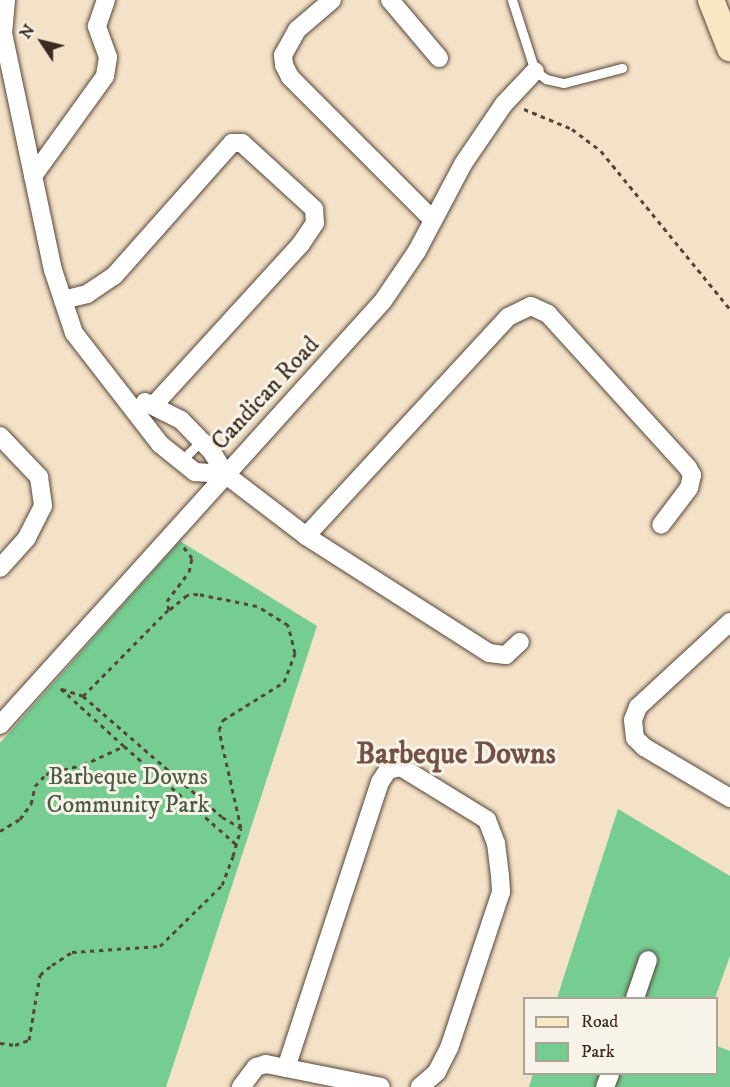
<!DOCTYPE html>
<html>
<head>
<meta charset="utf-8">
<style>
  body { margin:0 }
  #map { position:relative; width:730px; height:1087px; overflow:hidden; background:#f4e2c8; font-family:"IM FELL DW Pica",serif }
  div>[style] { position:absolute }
  .green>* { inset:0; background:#75cd92 }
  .path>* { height:3px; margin-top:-1.5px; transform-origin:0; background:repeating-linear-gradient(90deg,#574638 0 4.5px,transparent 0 9px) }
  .roads { filter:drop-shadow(0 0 2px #574638) drop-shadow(0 0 2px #574638) }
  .lane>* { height:9px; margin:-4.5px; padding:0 4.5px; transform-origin:4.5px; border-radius:4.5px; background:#fff }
  .street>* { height:18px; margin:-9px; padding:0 9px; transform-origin:9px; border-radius:9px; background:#fff }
  .secondary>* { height:26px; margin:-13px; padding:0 13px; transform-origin:13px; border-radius:13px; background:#f8e7c3 }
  span { translate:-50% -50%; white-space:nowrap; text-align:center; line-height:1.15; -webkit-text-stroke:6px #f7f3e8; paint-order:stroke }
  .street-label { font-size:24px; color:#3b2a1e }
  .park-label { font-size:24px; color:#4c5b41 }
  .district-label { font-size:30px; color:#745245; font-weight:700 }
  .legend { position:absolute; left:523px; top:997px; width:195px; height:78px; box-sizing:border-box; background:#f7f3e8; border:2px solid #aca397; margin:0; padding:8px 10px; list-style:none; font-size:18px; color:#3b2a1e }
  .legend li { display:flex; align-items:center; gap:12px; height:30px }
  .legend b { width:30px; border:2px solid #aca397 }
  .north { position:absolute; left:12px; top:12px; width:60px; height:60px; -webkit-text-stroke:4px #f7f3e8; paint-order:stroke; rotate:305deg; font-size:16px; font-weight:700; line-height:24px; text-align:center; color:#3b2a1e }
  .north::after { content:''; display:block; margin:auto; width:21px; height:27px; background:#3b2a1e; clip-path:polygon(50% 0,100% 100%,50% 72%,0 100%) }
</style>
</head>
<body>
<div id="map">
  <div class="green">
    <div style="clip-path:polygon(180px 541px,317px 626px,166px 1087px,0 1087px,0 743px)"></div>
    <div style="clip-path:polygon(618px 809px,730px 876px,730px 956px,715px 998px,557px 998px)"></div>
    <div style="clip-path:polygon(717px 1046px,730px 1051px,730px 1087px,529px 1087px,533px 1074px,716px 1074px)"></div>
  </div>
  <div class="path">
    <div style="left:524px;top:109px;width:52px;rotate:22.6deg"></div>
    <div style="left:572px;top:129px;width:36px;rotate:37deg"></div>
    <div style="left:601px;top:151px;width:204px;rotate:50.8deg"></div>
    <div style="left:62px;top:689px;width:22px;rotate:18deg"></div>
    <div style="left:83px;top:696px;width:184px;rotate:41deg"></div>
    <div style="left:222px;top:817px;width:22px;rotate:30deg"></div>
    <div style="left:83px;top:696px;width:121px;rotate:-45.3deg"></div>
    <div style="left:124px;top:746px;width:149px;rotate:41.2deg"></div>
    <div style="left:0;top:831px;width:23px;rotate:-31deg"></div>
    <div style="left:20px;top:819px;width:19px;rotate:-54deg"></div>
    <div style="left:31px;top:804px;width:18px;rotate:-77deg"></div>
    <div style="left:35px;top:786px;width:16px;rotate:-47deg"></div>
    <div style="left:46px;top:774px;width:38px;rotate:-14deg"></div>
    <div style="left:83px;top:765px;width:45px;rotate:-24.9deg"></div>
    <div style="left:124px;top:746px;width:89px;rotate:-137.7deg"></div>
    <div style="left:0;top:1043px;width:15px;rotate:8deg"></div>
    <div style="left:15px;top:1045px;width:15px;rotate:-20deg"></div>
    <div style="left:29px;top:1040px;width:66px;rotate:-80.4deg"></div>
    <div style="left:40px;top:975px;width:16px;rotate:-40deg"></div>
    <div style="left:52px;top:965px;width:24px;rotate:-33deg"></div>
    <div style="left:72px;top:952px;width:88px;rotate:-3.9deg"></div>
    <div style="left:160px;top:946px;width:87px;rotate:-44.5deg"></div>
    <div style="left:222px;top:885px;width:31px;rotate:-69deg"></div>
    <div style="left:233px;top:856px;width:29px;rotate:-74deg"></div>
    <div style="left:241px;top:828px;width:100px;rotate:-102.7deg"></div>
    <div style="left:219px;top:730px;width:11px;rotate:-68deg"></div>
    <div style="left:223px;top:720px;width:72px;rotate:-31.9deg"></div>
    <div style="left:284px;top:682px;width:31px;rotate:-69deg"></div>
    <div style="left:295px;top:653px;width:29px;rotate:-104deg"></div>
    <div style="left:288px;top:625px;width:36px;rotate:-148deg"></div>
    <div style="left:257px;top:606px;width:60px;rotate:-168.5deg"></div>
    <div style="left:198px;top:594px;width:11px;rotate:175deg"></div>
    <div style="left:187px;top:595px;width:23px;rotate:140deg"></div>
    <div style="left:169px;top:610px;width:9px;rotate:-103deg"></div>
    <div style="left:167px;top:601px;width:36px;rotate:-53deg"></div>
    <div style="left:189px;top:572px;width:14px;rotate:-78deg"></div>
    <div style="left:192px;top:558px;width:15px;rotate:-127deg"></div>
  </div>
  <div class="roads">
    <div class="lane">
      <div style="left:512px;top:0;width:75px;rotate:72.1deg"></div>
      <div style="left:535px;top:71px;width:14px;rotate:36deg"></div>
      <div style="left:546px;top:79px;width:18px;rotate:13deg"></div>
      <div style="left:564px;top:83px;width:60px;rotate:-14.5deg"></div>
      <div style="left:181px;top:461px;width:28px;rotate:-45deg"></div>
    </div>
    <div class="street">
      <div style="left:6px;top:0;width:33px;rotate:95deg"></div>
      <div style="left:3px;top:33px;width:242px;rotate:78.1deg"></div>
      <div style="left:53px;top:270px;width:66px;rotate:71.6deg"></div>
      <div style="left:74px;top:333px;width:140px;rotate:52.2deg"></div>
      <div style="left:160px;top:444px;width:45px;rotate:38.7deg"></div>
      <div style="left:195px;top:472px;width:30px;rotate:4deg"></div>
      <div style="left:332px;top:0;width:46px;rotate:139.4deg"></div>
      <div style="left:297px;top:30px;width:29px;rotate:119deg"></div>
      <div style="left:283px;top:55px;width:10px;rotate:84deg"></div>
      <div style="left:284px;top:65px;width:13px;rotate:63deg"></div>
      <div style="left:290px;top:77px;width:202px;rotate:45deg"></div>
      <div style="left:390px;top:0;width:76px;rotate:49.8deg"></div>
      <div style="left:33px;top:176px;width:123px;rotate:-54.2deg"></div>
      <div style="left:105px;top:76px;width:19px;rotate:-81deg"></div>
      <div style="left:108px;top:57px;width:33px;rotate:-110deg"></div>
      <div style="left:97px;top:26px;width:28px;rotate:-71deg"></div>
      <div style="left:63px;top:300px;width:25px;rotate:-14deg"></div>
      <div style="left:87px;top:294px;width:32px;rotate:-34deg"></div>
      <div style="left:114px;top:276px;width:178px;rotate:-48.4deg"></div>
      <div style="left:232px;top:143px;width:10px"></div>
      <div style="left:242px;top:143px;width:98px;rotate:42.5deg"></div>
      <div style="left:314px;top:209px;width:14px;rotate:86deg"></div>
      <div style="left:315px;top:223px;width:27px;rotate:124deg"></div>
      <div style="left:300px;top:245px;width:215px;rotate:132.4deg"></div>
      <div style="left:145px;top:402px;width:40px;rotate:26.6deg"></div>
      <div style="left:181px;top:420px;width:45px;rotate:45.9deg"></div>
      <div style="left:212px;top:452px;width:26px;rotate:59deg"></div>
      <div style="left:225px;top:474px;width:102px;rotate:37.4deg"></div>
      <div style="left:306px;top:536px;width:217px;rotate:32.6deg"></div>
      <div style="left:489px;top:653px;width:17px;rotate:7deg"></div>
      <div style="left:506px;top:655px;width:19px;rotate:-43deg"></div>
      <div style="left:0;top:436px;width:57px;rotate:46.4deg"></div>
      <div style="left:39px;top:477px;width:29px;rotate:82deg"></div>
      <div style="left:43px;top:506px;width:36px;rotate:117deg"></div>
      <div style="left:27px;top:538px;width:40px;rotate:132deg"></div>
      <div style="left:306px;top:536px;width:298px;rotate:-47.3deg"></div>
      <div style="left:508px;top:317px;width:25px;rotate:-26deg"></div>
      <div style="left:531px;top:306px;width:19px;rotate:25deg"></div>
      <div style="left:548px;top:314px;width:208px;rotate:47.7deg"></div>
      <div style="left:688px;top:468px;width:8px;rotate:60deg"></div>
      <div style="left:692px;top:475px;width:13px;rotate:103deg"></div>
      <div style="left:689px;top:488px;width:46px;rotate:127.1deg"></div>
      <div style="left:730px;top:622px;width:125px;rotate:137.3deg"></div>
      <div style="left:638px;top:707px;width:14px;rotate:111deg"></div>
      <div style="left:633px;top:720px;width:18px;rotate:84deg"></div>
      <div style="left:635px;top:738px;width:13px;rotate:45deg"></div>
      <div style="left:644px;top:747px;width:100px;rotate:30.7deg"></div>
      <div style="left:0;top:725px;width:571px;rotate:-47.91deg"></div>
      <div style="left:383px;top:301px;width:60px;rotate:-55.8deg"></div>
      <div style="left:417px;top:251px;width:98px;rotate:-62.1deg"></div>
      <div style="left:463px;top:164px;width:73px;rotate:-55.7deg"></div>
      <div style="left:504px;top:104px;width:45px;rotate:-46.8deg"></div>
      <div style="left:635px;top:998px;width:40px;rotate:-71.1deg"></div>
      <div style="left:286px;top:1068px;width:301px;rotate:-71.8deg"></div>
      <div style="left:380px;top:782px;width:14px;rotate:-56deg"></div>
      <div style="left:388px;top:770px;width:13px;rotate:-13deg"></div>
      <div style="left:401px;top:767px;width:101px;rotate:31.6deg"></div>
      <div style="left:487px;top:820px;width:25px;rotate:69deg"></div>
      <div style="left:496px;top:843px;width:33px;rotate:83deg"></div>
      <div style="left:500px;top:876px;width:16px;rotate:86deg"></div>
      <div style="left:501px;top:892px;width:164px;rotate:108.4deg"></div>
      <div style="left:449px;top:1048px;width:27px;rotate:117deg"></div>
      <div style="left:437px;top:1072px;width:23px;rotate:139deg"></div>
      <div style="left:241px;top:1087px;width:25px;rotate:-53deg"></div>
      <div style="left:256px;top:1067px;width:10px;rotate:-17deg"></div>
      <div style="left:266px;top:1064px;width:117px;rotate:11.3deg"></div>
      <div style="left:605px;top:1087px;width:14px;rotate:-69deg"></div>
    </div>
    <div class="secondary">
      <div style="left:711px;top:0;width:52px;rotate:68.4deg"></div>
    </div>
  </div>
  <div class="street-label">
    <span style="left:266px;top:394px;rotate:-47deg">Candican Road</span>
  </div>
  <div class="park-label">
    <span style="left:128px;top:792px">Barbeque Downs<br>Community Park</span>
  </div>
  <div class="district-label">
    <span style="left:456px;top:755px">Barbeque Downs</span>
  </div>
  <ul class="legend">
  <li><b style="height:8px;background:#f8e7c3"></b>Road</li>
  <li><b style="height:16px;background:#75cd92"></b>Park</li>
  </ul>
  <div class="north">N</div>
</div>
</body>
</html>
